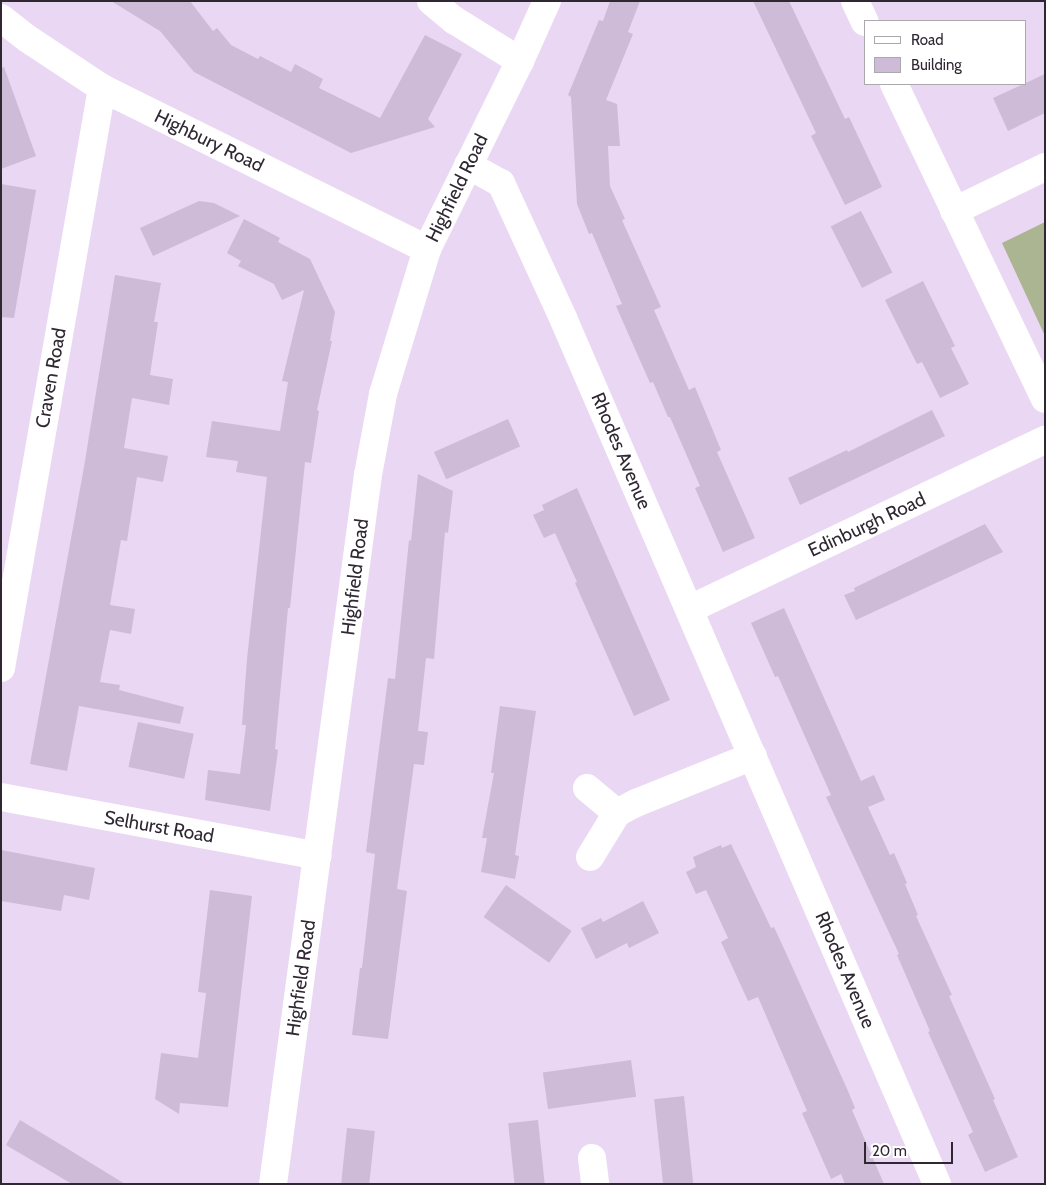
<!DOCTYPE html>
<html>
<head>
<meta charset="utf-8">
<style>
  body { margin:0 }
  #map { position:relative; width:1046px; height:1185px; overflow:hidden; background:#ead7f3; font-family:Cabin,sans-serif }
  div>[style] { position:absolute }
  .green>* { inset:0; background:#acb591 }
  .building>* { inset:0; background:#cdbbd7; transform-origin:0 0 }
  .minor>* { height:28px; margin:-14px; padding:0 14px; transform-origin:14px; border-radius:14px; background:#fff }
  span { translate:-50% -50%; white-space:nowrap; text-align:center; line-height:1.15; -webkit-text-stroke:4.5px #fff; paint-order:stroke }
  .street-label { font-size:19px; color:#2f2832 }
  .frame { position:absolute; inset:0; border:2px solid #2f2832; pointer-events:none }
  .legend { position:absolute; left:864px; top:20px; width:162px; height:65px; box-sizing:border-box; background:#fff; border:1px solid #aca9ad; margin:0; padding:6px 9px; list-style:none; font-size:15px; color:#2f2832 }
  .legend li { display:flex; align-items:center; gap:10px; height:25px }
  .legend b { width:25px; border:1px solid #aca9ad }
  .scale { position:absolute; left:864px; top:1142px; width:89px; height:22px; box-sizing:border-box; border:2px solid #2f2832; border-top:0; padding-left:6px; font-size:15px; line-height:18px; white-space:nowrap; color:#2f2832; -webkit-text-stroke:4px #fff; paint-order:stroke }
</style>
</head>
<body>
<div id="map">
  <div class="green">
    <div style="clip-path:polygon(1045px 222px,1045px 336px,1002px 243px)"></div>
  </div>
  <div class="building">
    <div style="clip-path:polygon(111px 1px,190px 1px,213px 31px,217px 28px,231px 45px,258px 59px,260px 56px,291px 72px,295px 64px,323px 79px,319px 88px,380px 118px,425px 35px,462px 54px,428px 119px,435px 127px,351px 153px,194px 72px,160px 31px)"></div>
    <div style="clip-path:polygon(610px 1px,640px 1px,628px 32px,633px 34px,606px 100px,617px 104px,620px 146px,608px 146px,610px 186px,625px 219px,622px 220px,661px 307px,654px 310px,689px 390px,695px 387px,721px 450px,717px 452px,755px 538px,723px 552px,695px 488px,700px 486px,670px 417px,668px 417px,653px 382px,650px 383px,616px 306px,622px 304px,592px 233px,589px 234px,577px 204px,571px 97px,568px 95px,599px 20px,603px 21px)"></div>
    <div style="clip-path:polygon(753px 1px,789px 1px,845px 119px,849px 117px,882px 187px,845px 205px,811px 136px,816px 133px)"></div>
    <div style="clip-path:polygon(4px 67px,36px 156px,1px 169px,1px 68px)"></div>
    <div style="clip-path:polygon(1045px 74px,1045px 113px,1008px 131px,993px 98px)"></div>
    <div style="clip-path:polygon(1px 184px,36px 190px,14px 318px,1px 317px)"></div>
    <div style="clip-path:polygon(199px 201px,214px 203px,240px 216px,153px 256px,140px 228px)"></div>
    <div style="left:861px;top:211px;width:69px;height:34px;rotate:63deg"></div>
    <div style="clip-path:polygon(244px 219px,280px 238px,278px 242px,310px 259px,335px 312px,330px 341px,332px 341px,317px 410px,319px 411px,311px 463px,305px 462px,290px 608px,288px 608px,275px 749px,278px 750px,270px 811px,205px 800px,208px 770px,240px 774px,246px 725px,242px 725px,247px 659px,267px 477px,236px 472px,238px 461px,206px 457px,212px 421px,280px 431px,288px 382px,282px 381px,304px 290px,282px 300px,274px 284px,238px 266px,241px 261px,227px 253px)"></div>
    <div style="clip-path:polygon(115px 275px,161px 283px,154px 322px,158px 322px,150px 375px,173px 379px,169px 405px,132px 398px,124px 448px,168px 456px,163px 482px,137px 477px,127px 541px,121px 540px,110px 605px,135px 609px,131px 634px,110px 630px,100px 682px,120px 685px,119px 690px,184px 707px,180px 724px,79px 706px,67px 771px,30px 764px,84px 467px)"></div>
    <div style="clip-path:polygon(923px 281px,955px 346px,951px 348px,969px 384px,940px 398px,922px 362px,917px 364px,885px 300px)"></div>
    <div style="clip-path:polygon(932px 410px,945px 436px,800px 505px,788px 478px,847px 450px,848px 452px)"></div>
    <div style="left:508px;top:419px;width:30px;height:81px;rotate:66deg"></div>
    <div style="clip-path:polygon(418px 474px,453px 491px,448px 533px,445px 532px,434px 659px,426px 658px,418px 731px,428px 732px,424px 765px,414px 764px,397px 889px,407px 891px,388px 1039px,352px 1035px,360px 968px,362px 968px,375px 854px,366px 852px,388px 678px,395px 679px,409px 540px,411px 541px)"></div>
    <div style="clip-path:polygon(577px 488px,670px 700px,634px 716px,575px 583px,577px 582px,555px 533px,544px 538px,533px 515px,544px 510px,542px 505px)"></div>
    <div style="clip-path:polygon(985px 524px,1003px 552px,856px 620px,844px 595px,855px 591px,854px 588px)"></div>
    <div style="clip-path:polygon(784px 608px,861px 781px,874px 775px,885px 800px,868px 807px,890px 855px,894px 853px,907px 883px,905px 884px,918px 915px,916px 916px,952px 995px,949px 996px,995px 1099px,993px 1100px,1018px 1157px,985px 1172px,968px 1135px,973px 1132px,928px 1032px,930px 1031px,897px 955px,899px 954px,826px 797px,831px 795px,778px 676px,775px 677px,751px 623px)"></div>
    <div style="clip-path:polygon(500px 706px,536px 711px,515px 855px,519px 856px,515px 879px,481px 872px,487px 838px,482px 838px,494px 773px,491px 773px)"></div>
    <div style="left:138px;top:722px;width:57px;height:46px;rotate:12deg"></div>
    <div style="clip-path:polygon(731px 844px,771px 928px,774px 927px,786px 953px,848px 1091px,855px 1108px,852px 1110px,884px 1184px,845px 1184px,841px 1174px,831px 1179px,802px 1113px,807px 1111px,758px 997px,748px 1001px,721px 942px,728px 938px,706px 890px,696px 894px,686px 872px,696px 867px,693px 857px,721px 845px,722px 848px)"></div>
    <div style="clip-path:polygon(1px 850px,95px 868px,89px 900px,64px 895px,61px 911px,1px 901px)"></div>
    <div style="left:506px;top:885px;width:80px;height:39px;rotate:35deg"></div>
    <div style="clip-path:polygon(210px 890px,252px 896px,228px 1107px,180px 1103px,179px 1114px,155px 1099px,161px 1053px,198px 1058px,206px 993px,198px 992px)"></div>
    <div style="clip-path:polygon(643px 901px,659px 933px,629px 948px,627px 943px,596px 959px,581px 928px,601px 918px,603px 922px)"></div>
    <div style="left:631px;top:1060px;width:37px;height:89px;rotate:82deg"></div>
    <div style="left:684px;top:1096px;width:89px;height:30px;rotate:84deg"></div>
    <div style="clip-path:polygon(20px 1120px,68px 1149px,125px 1184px,72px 1184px,6px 1145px)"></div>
    <div style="left:538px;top:1120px;width:64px;height:30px;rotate:84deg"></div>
    <div style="left:347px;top:1128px;width:28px;height:56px;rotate:6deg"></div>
  </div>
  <div class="minor">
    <div style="left:431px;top:1px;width:30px;rotate:40deg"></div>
    <div style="left:454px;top:20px;width:78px;rotate:31.8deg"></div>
    <div style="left:855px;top:1px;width:23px;rotate:65deg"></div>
    <div style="left:1px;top:18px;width:34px;rotate:38deg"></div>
    <div style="left:28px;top:39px;width:89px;rotate:33.5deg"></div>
    <div style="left:102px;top:88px;width:363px;rotate:26.4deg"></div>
    <div style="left:894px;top:84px;width:349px;rotate:64.4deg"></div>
    <div style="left:468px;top:165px;width:38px;rotate:29deg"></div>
    <div style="left:501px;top:183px;width:149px;rotate:65.3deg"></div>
    <div style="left:563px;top:318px;width:943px;rotate:66.64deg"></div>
    <div style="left:954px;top:211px;width:101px;rotate:-25.8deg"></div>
    <div style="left:690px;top:609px;width:393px;rotate:-25.5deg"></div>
    <div style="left:1px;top:668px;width:589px;rotate:-80.12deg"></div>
    <div style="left:587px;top:788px;width:39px;rotate:40deg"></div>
    <div style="left:617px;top:813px;width:21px;rotate:-28deg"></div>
    <div style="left:636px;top:803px;width:126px;rotate:-21.9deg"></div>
    <div style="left:1px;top:797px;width:322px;rotate:10.5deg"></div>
    <div style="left:590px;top:857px;width:52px;rotate:-58.5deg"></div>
    <div style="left:592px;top:1158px;width:26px;rotate:83deg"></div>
    <div style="left:273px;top:1184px;width:715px;rotate:-82.37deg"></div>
    <div style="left:368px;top:475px;width:82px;rotate:-79.5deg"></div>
    <div style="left:383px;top:394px;width:152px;rotate:-73.1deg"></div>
    <div style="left:427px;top:249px;width:210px;rotate:-63.7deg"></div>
    <div style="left:520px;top:61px;width:66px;rotate:-65.8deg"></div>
  </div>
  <div class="street-label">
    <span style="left:209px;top:141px;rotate:26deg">Highbury Road</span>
    <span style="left:457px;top:188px;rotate:-64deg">Highfield Road</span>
    <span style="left:51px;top:378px;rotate:-80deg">Craven Road</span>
    <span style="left:621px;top:451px;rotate:67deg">Rhodes Avenue</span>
    <span style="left:867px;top:525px;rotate:-25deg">Edinburgh Road</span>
    <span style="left:355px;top:577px;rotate:-83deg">Highfield Road</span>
    <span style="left:159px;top:827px;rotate:10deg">Selhurst Road</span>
    <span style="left:845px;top:970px;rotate:67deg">Rhodes Avenue</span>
    <span style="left:301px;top:978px;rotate:-82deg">Highfield Road</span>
  </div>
  <div class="frame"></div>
  <ul class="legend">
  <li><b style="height:6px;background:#fff"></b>Road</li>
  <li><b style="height:14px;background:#cdbbd7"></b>Building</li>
  </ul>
  <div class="scale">20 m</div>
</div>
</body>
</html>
